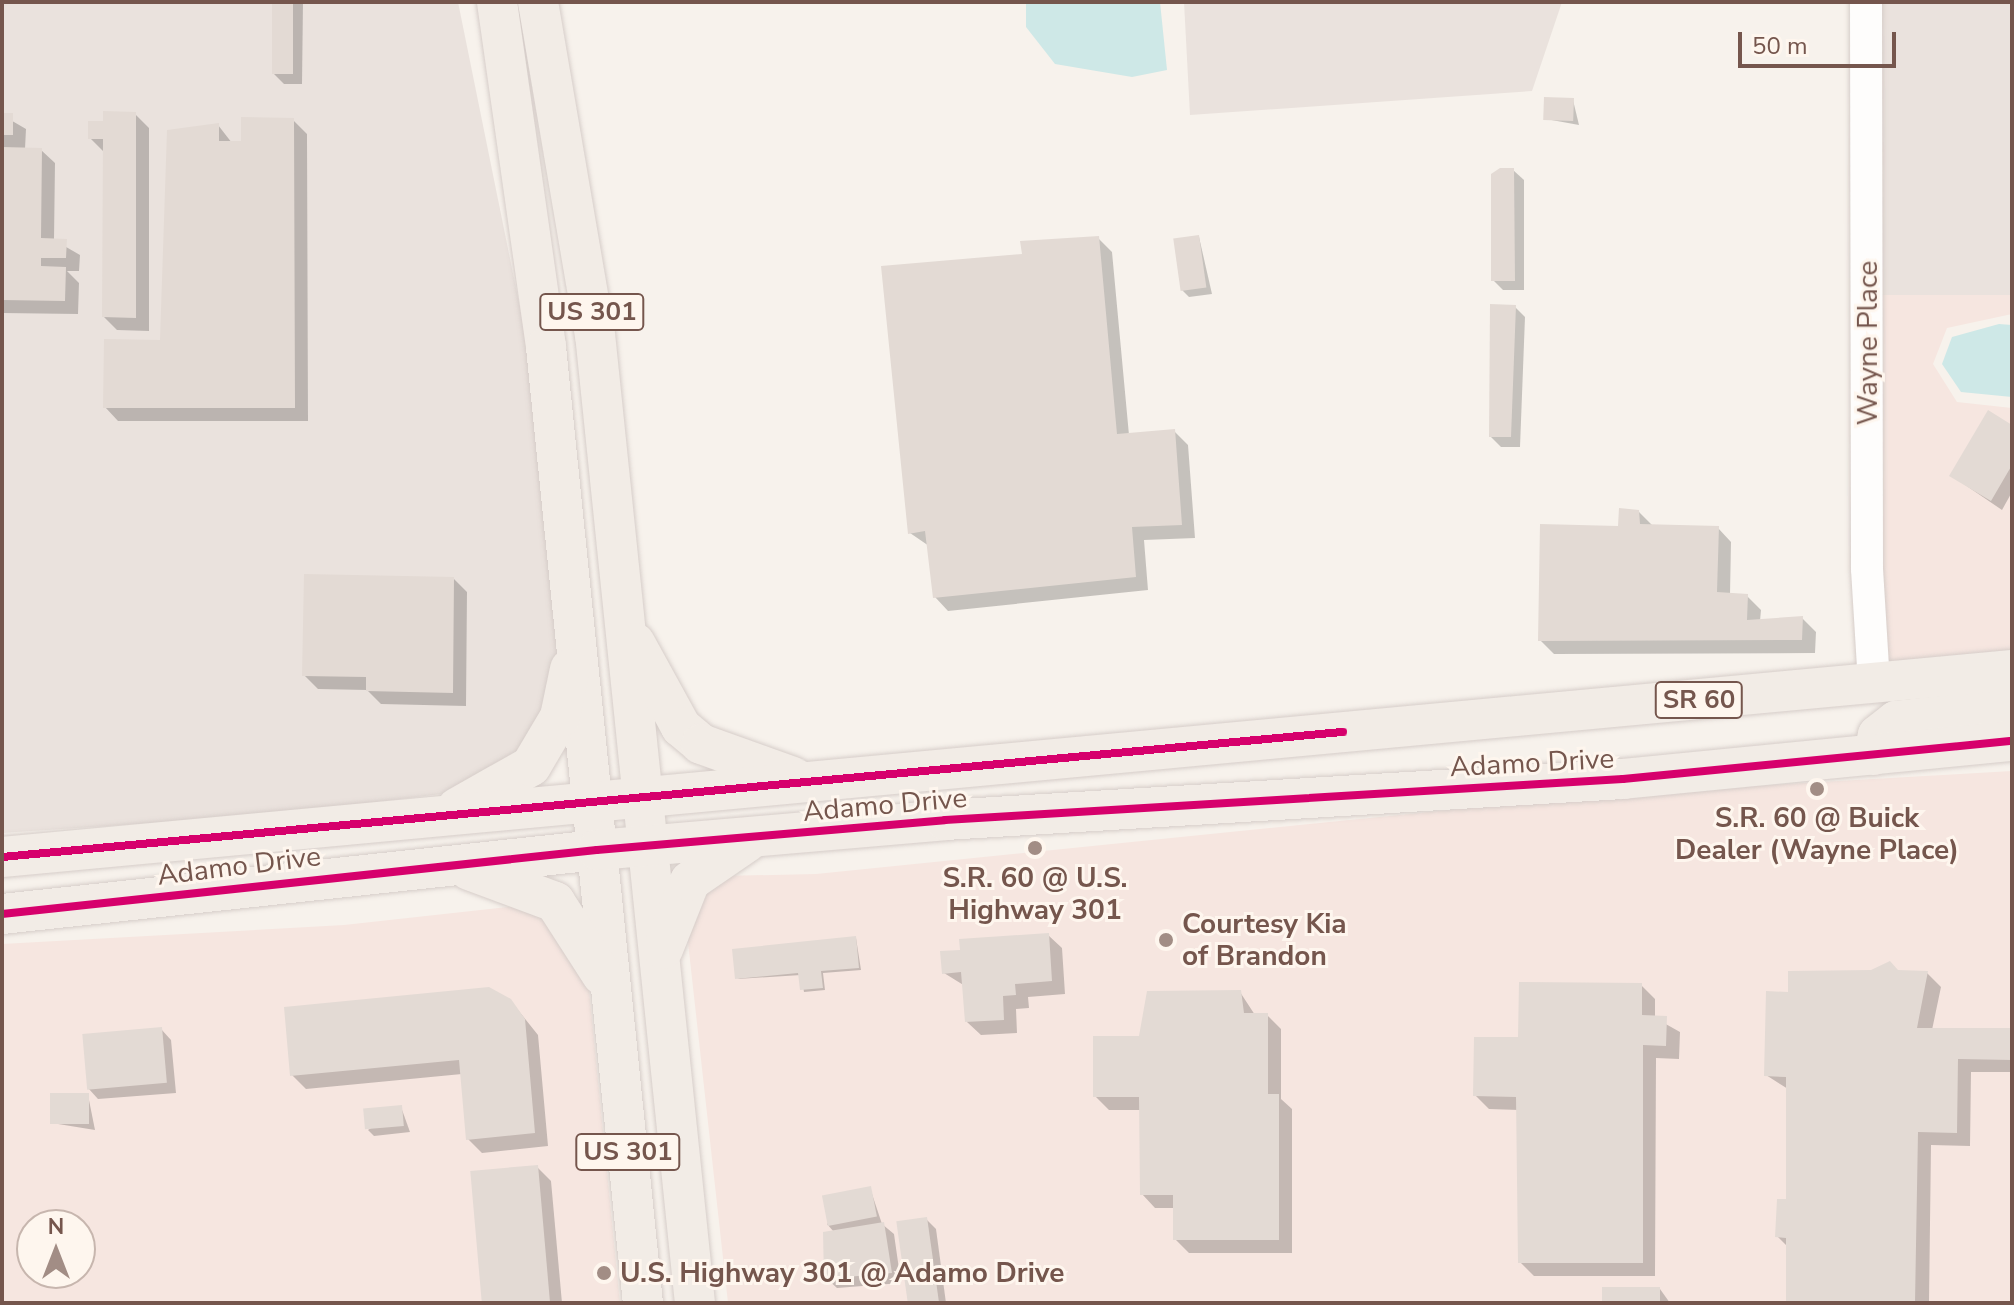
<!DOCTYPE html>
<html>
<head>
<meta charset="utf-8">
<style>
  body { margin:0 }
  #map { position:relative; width:2014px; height:1305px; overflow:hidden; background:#f7f2ec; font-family:"Nunito Sans",sans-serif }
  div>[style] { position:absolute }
  .commercial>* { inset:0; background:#f6e6e0 }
  .industrial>* { inset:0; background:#eae2dd; transform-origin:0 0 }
  .water>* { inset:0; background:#cee8e7 }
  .shadow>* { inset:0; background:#0003 }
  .building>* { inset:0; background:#e3dad4; transform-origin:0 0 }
  .roads { filter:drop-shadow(0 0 2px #d6cdc9) drop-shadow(0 0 2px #d6cdc9) }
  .minor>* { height:32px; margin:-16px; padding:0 16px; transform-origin:16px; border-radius:16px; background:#fefdfc }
  .major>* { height:40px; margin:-20px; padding:0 20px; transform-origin:20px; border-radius:20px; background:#f2ece6 }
  .cycleway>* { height:8px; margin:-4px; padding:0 4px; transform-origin:4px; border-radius:4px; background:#d6006c }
  .dots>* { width:22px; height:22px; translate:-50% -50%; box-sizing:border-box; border:4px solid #fef6ee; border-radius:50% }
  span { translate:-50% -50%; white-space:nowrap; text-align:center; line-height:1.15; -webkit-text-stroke:6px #fef6ee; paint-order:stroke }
  .shield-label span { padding:2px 6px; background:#fef6ee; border:2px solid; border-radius:6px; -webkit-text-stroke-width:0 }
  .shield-label { font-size:26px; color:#75564d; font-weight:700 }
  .street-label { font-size:28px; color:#75564d }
  .poi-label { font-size:28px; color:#75564d; font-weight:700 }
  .left { translate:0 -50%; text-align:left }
  .frame { position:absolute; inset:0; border:4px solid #75564d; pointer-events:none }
  .north { position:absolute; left:16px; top:1209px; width:80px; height:80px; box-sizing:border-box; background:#fef6ee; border:2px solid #c7b6ae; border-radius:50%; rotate:0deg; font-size:22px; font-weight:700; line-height:32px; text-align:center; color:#75564d }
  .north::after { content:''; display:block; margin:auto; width:28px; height:36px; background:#a28d85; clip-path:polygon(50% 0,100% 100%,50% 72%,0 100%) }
  .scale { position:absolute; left:1738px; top:32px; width:158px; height:36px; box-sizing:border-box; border:4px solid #75564d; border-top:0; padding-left:10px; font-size:24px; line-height:28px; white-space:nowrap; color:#75564d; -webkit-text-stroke:6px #fef6ee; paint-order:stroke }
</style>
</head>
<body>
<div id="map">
  <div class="commercial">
    <div style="clip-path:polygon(2012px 290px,2012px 314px,1947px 328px,1933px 364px,1957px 402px,2012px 408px,2012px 654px,1884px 662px,1879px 295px)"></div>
    <div style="clip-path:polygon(2012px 771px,2012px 1303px,728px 1303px,685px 915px,722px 876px,816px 874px,1597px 795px)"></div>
    <div style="clip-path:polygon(evenodd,534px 904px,587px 969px,620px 1303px,2px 1303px,2px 944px,344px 925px,534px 904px,32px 1225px,80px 1225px,80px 1273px,32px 1273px,32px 1225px)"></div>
  </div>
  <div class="industrial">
    <div style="clip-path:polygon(2px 2px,458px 2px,534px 377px,560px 665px,524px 757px,465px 791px,271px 815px,2px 833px)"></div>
    <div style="clip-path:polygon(1184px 2px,1562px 2px,1532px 91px,1190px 115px)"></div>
    <div style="left:1878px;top:2px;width:134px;height:293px"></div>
  </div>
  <div class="water">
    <div style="clip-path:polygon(1026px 2px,1160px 2px,1167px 70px,1132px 77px,1055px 64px,1026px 27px)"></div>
    <div style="clip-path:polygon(1999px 324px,2012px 325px,2012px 397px,1961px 392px,1942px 364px,1952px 337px)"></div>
  </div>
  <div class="shadow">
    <div style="clip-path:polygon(275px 2px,303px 2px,302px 84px,284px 84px,274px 74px)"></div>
    <div style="clip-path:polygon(1573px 100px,1579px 125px,1546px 119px)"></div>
    <div style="clip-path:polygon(135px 114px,149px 128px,149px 331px,117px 330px,104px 317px,105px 153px,90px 138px,105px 123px)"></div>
    <div style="clip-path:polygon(2px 115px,26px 129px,25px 149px,41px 150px,55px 163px,54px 240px,80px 255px,79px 271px,67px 271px,79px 283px,78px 314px,2px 313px)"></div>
    <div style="clip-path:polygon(293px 120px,307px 134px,308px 421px,118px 421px,105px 407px,162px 342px,218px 125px,232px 143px,242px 143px)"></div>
    <div style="clip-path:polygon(1513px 170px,1524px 180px,1524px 290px,1503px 290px,1493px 280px)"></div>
    <div style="clip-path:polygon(1199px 237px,1212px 294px,1189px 297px,1182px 290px)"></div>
    <div style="clip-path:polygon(1098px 238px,1112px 252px,1129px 435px,1174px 431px,1188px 445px,1195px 538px,1144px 540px,1148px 590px,948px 611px,935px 597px,929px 546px,910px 533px,1024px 256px)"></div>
    <div style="clip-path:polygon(1515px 307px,1525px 317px,1520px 447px,1501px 447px,1491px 437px)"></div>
    <div style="clip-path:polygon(2012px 427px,2012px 492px,2002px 510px,1952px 476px)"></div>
    <div style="clip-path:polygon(1639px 512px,1653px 526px,1718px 528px,1731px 542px,1730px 595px,1747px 596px,1761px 610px,1760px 621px,1802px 618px,1816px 632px,1815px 653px,1554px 654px,1540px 640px)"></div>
    <div style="clip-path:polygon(454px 579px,467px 592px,466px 706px,381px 704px,367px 690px,318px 689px,304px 675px)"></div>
    <div style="clip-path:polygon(1048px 935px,1062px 948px,1065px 994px,1028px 997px,1029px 1008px,1016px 1009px,1017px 1033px,981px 1035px,967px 1022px,965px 986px,944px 973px,962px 951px)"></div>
    <div style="clip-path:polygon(856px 938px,861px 970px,823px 973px,825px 990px,804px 992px,801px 975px,737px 979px)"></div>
    <div style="clip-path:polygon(1898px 972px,1927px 973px,1941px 987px,1932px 1030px,2012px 1030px,2012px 1072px,1971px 1072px,1970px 1146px,1931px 1145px,1929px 1303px,1788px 1303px,1788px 1247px,1777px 1236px,1788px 1201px,1788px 1089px,1766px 1075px,1790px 994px)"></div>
    <div style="clip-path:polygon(1641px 985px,1655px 999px,1655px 1018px,1680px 1032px,1679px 1059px,1656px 1058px,1655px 1276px,1534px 1276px,1520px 1262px,1519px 1110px,1489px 1109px,1475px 1095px,1520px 1039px)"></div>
    <div style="clip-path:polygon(1240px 992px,1255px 1015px,1267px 1015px,1281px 1029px,1281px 1099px,1292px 1109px,1292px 1253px,1189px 1253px,1175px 1239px,1175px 1208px,1155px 1208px,1142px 1194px,1141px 1110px,1109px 1110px,1095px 1096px,1141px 1038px)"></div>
    <div style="clip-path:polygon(510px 1000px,538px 1035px,548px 1146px,482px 1153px,468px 1139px,462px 1074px,306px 1089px,292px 1075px)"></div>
    <div style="clip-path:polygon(161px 1029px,171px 1040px,176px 1093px,98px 1099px,88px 1088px)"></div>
    <div style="clip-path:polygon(88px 1095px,95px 1130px,52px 1123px)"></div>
    <div style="clip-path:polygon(401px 1107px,410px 1132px,374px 1136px,368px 1130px)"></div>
    <div style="clip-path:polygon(537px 1167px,551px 1181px,562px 1303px,483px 1303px)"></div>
    <div style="clip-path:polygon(870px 1188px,882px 1224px,894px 1234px,901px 1283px,837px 1288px,826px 1278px,834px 1232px,827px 1224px)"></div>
    <div style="clip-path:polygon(926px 1219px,936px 1229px,946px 1303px,909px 1303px,898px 1223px)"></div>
    <div style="clip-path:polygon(1660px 1289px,1670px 1303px,1603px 1303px)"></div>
  </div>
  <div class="building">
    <div style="left:272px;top:2px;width:21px;height:72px"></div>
    <div style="left:1544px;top:97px;width:30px;height:23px;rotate:2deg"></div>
    <div style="clip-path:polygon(103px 111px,136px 112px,136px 318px,102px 317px,103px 139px,88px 139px,88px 121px,103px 121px)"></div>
    <div style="left:2px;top:113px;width:11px;height:22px"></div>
    <div style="clip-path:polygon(241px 117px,294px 118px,295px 408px,103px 408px,104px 339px,160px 340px,167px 130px,219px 123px,219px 141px,241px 141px)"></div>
    <div style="clip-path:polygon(2px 147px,42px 148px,41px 238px,67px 239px,66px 258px,41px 258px,41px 266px,66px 267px,65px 301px,2px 300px)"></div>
    <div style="clip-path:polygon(1500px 168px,1514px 168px,1515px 281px,1491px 281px,1491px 174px)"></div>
    <div style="left:1199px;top:235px;width:53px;height:26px;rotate:82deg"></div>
    <div style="clip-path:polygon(1099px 236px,1117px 434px,1175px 429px,1182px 525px,1132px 527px,1136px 577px,933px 598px,925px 531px,908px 534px,881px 266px,1022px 254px,1020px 241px)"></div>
    <div style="clip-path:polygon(1490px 304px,1516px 305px,1511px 437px,1489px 437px)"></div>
    <div style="clip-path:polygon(1988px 410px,2012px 425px,2012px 465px,1991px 501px,1949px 476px)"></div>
    <div style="clip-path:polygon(1619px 508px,1639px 510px,1640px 524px,1719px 526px,1717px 592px,1748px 594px,1747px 620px,1803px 616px,1802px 640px,1538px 641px,1540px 524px,1618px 526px)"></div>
    <div style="clip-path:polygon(304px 574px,454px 577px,453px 693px,366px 691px,366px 677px,302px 676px)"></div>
    <div style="clip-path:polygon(1049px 933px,1052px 981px,1015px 984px,1016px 995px,1003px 996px,1004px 1020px,965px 1022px,961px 972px,942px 974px,940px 951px,960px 950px,959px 939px)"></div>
    <div style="clip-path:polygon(856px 936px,859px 968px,821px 971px,823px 988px,800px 990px,798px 973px,735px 979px,732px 949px)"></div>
    <div style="clip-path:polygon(1890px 961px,1898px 970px,1928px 971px,1917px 1028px,2012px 1028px,2012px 1060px,1958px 1059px,1957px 1133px,1918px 1132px,1915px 1303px,1786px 1303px,1786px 1238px,1775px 1237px,1777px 1199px,1786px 1199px,1786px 1077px,1764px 1076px,1766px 991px,1788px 992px,1788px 971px,1871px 970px)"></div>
    <div style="clip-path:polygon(1519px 982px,1642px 983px,1642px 1015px,1667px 1016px,1666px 1046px,1643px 1045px,1643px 1263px,1518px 1263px,1516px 1097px,1473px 1096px,1474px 1037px,1518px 1037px)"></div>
    <div style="clip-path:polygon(489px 987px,511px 999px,525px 1019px,535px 1133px,466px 1140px,459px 1060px,290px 1076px,284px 1007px)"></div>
    <div style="clip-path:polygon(1241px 990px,1244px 1013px,1268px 1013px,1268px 1094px,1279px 1094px,1279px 1240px,1173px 1240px,1173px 1195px,1140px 1195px,1139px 1097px,1093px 1097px,1093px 1036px,1139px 1036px,1147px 991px)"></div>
    <div style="left:162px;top:1027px;width:56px;height:80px;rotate:85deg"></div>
    <div style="left:50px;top:1093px;width:39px;height:31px"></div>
    <div style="left:402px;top:1105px;width:21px;height:39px;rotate:85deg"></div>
    <div style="left:538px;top:1165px;width:139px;height:68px;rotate:85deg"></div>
    <div style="left:871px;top:1186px;width:31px;height:50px;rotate:79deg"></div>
    <div style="left:927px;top:1217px;width:86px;height:31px;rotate:82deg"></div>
    <div style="clip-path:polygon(884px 1222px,892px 1273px,824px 1279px,823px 1232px)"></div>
    <div style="left:1602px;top:1287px;width:58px;height:16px"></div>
  </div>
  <div class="roads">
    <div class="minor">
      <div style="left:1866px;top:2px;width:567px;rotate:89.9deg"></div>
      <div style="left:1867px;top:569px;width:114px;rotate:86.5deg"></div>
    </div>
    <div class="major">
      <div style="left:497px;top:2px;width:348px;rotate:81.9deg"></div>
      <div style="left:546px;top:347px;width:961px;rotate:84.21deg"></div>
      <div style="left:538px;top:2px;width:337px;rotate:80.3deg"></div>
      <div style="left:595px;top:334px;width:974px;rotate:84.11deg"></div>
      <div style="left:635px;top:643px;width:96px;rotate:61.3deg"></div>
      <div style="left:681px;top:727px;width:26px;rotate:40deg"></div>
      <div style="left:701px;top:744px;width:98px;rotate:19.7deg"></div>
      <div style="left:1874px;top:755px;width:20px;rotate:-79deg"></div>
      <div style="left:1878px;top:735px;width:23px;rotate:-38deg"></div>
      <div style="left:1896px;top:721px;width:117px;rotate:-6.4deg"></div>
      <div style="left:457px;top:808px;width:85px;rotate:-29.6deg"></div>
      <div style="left:531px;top:766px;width:57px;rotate:-59.4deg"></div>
      <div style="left:560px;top:717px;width:49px;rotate:-78.2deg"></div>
      <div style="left:2px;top:857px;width:2019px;rotate:-5.32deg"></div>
      <div style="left:469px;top:870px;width:92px;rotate:20.4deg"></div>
      <div style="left:555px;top:902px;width:87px;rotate:57.2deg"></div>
      <div style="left:2px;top:914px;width:598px;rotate:-6.14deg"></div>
      <div style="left:597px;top:850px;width:349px;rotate:-4.9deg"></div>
      <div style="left:945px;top:820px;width:679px;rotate:-3.46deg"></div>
      <div style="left:1623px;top:779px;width:391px;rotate:-5.6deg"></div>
      <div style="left:663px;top:949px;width:73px;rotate:-68.3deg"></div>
      <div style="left:690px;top:881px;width:69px;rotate:-34.4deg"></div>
    </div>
  </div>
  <div class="cycleway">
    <div style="left:2px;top:857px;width:1347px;rotate:-5.33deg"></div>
    <div style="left:2px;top:914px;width:598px;rotate:-6.14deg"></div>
    <div style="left:597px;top:850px;width:349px;rotate:-4.9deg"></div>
    <div style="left:945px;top:820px;width:679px;rotate:-3.46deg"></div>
    <div style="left:1623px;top:779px;width:391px;rotate:-5.6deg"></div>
  </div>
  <div class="dots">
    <div style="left:1817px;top:789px;background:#a28d85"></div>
    <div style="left:1035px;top:848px;background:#a28d85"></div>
    <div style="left:1166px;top:940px;background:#a28d85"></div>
    <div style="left:604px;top:1273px;background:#a28d85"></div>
  </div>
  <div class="shield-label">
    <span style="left:592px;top:312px">US 301</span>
    <span style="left:1699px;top:700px">SR 60</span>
    <span style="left:628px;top:1152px">US 301</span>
  </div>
  <div class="street-label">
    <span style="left:1868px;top:343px;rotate:-90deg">Wayne Place</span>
    <span style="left:1532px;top:763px;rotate:-3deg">Adamo Drive</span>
    <span style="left:885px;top:805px;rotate:-5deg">Adamo Drive</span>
    <span style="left:239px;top:866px;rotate:-7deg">Adamo Drive</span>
  </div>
  <div class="poi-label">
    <span style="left:1817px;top:834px">S.R. 60 @ Buick<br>Dealer (Wayne Place)</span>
    <span style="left:1035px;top:894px">S.R. 60 @ U.S.<br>Highway 301</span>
    <span class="left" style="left:1182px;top:940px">Courtesy Kia<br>of Brandon</span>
    <span class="left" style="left:620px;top:1273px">U.S. Highway 301 @ Adamo Drive</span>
  </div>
  <div class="frame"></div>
  <div class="north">N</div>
  <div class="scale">50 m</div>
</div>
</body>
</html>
